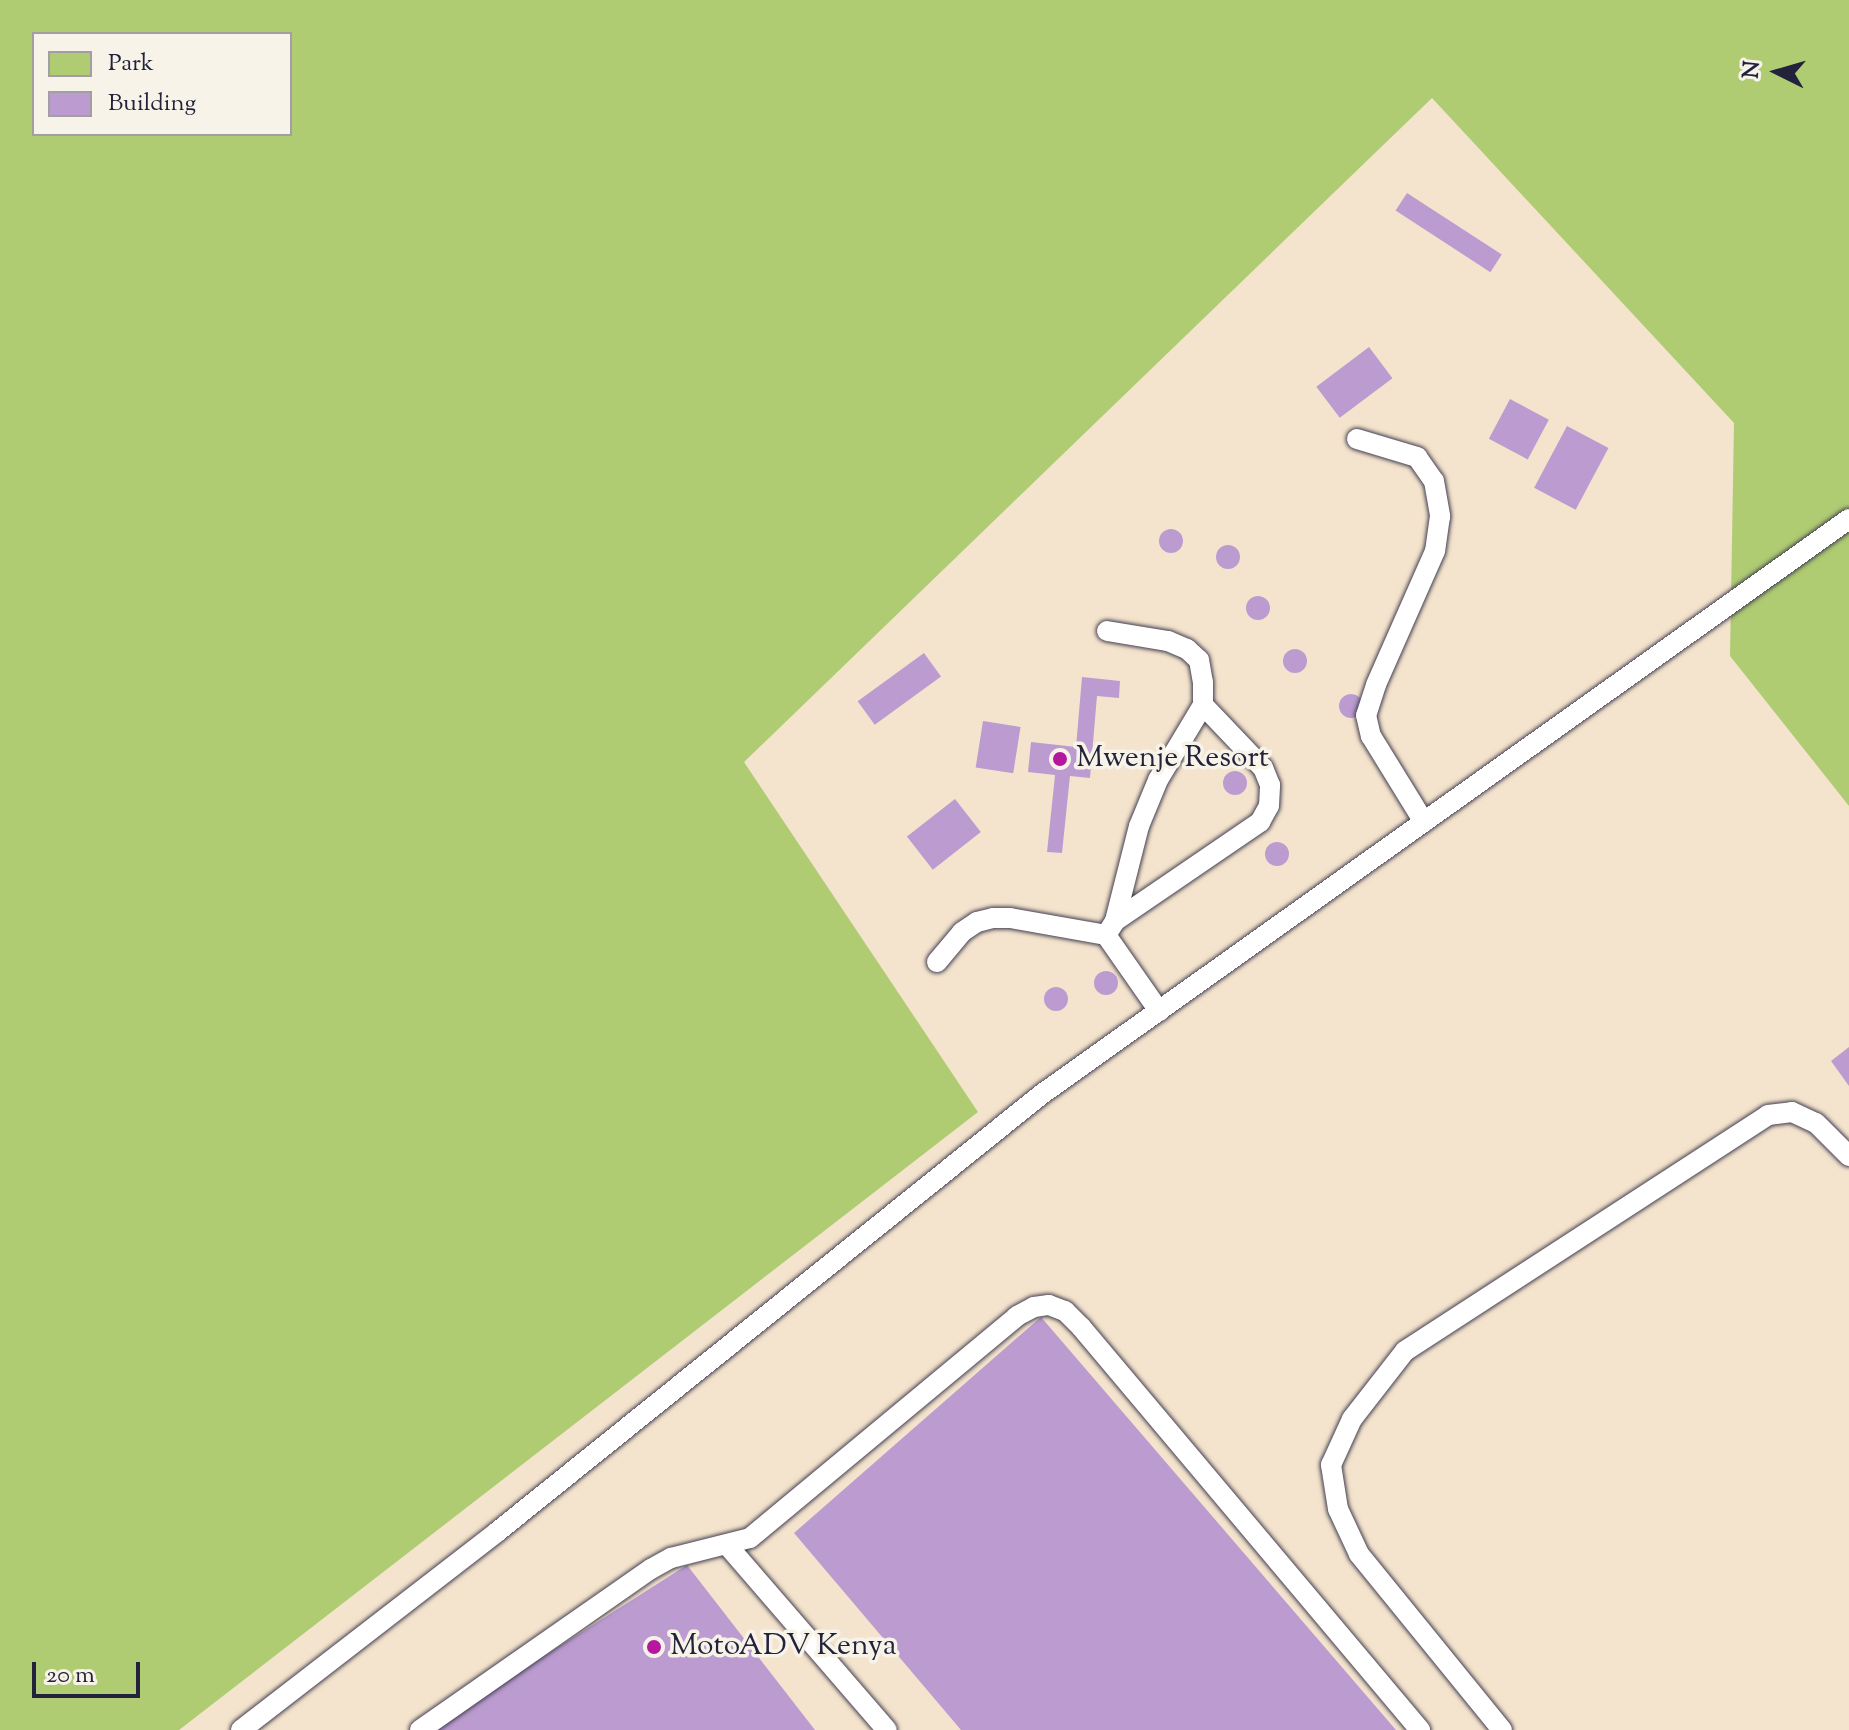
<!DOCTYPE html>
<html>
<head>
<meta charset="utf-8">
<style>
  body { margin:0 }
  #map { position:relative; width:1849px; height:1730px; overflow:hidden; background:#f5e4cd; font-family:"Sorts Mill Goudy",serif }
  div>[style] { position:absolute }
  .green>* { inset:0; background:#afcc72 }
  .building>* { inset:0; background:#bc9cd0; transform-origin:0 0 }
  .round { border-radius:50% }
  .roads { filter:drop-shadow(0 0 2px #423f51) drop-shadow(0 0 2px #423f51) }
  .lane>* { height:20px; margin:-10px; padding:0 10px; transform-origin:10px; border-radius:10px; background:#fff }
  .dots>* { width:22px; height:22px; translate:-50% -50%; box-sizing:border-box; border:4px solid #f7f3e8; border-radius:50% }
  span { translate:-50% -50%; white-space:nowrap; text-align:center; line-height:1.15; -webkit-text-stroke:7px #f7f3e8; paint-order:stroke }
  .poi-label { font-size:30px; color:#22223b }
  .left { translate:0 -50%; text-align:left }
  .legend { position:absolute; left:32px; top:32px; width:260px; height:104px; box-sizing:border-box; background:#f7f3e8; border:2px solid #a29fa3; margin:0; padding:10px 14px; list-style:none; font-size:24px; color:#22223b }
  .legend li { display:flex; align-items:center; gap:16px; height:40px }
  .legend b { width:40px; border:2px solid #a29fa3 }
  .north { position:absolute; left:1737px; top:32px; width:80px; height:80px; -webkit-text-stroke:6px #f7f3e8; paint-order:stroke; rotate:275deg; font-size:22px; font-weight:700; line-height:32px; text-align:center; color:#22223b }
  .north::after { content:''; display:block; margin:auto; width:28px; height:36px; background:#22223b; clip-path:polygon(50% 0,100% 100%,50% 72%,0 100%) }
  .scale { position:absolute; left:32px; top:1662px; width:108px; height:36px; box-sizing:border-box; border:4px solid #22223b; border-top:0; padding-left:10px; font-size:24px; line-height:28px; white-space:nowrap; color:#22223b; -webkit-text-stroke:6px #f7f3e8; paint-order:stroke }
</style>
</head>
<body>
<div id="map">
  <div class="green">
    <div style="clip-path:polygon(evenodd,0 0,1849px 0,1849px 806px,1730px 656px,1734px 423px,1432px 98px,744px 762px,978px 1112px,179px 1730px,0 1730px,0 0,34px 34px,290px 34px,290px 134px,34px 134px,34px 34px)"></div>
  </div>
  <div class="building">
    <div style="left:1407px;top:193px;width:113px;height:21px;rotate:33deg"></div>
    <div style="left:1369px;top:347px;width:39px;height:66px;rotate:53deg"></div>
    <div style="left:1510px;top:399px;width:44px;height:45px;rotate:28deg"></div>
    <div style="left:1567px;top:426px;width:47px;height:70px;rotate:28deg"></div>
    <div class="round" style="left:1159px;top:529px;width:24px;height:24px"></div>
    <div class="round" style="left:1216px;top:545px;width:24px;height:24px"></div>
    <div class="round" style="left:1246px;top:596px;width:24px;height:24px"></div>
    <div class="round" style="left:1283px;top:649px;width:24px;height:24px"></div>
    <div style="left:924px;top:653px;width:29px;height:82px;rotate:54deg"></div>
    <div style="clip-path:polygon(1082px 677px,1120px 681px,1119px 698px,1097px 696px,1090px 778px,1070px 776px,1062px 853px,1047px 852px,1055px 775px,1028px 772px,1031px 742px,1076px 747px)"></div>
    <div class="round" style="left:1339px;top:694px;width:24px;height:24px"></div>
    <div style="left:983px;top:721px;width:38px;height:47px;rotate:9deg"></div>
    <div class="round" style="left:1223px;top:771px;width:24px;height:24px"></div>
    <div style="left:955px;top:799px;width:42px;height:61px;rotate:52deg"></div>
    <div class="round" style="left:1265px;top:842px;width:24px;height:24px"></div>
    <div class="round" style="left:1094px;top:971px;width:24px;height:24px"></div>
    <div class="round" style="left:1044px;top:987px;width:24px;height:24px"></div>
    <div style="clip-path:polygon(1849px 1047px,1849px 1086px,1831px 1061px)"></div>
    <div style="clip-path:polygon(1041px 1317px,1396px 1730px,961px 1730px,794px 1533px)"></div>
    <div style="clip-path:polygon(687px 1565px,815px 1730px,428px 1730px)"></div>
  </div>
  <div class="roads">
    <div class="lane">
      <div style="left:1357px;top:439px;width:63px;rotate:16.7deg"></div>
      <div style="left:1417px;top:457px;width:29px;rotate:55deg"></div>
      <div style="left:1434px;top:481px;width:36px;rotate:80deg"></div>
      <div style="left:1440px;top:516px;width:35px;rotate:98deg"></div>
      <div style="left:1435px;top:551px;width:146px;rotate:113.8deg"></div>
      <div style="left:1376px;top:685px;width:32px;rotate:108deg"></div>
      <div style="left:1366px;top:715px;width:22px;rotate:77deg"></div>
      <div style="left:1371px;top:736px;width:101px;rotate:58.4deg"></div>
      <div style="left:1107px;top:631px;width:62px;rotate:9.3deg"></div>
      <div style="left:1168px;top:641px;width:21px;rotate:23deg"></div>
      <div style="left:1187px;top:649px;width:16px;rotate:43deg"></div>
      <div style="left:1199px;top:660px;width:22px;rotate:80deg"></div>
      <div style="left:1203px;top:682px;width:23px;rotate:90deg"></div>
      <div style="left:1203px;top:705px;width:87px;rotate:121deg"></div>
      <div style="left:1158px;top:780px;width:50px;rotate:112.4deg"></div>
      <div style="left:1139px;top:826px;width:98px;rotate:104.2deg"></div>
      <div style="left:1106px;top:935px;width:17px;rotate:-57deg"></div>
      <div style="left:1115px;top:921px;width:176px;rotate:-34.3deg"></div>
      <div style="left:1260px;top:822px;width:18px;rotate:-61deg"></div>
      <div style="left:1269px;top:806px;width:21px;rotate:-87deg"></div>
      <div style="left:1270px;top:785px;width:18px;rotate:-112deg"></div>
      <div style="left:1263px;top:768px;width:87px;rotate:-133.6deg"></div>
      <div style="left:937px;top:962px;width:39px;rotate:-50deg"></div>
      <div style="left:962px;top:932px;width:18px;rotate:-34deg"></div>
      <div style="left:977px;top:922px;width:16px;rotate:-14deg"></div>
      <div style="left:993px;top:918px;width:17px"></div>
      <div style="left:1010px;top:918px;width:97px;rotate:10deg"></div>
      <div style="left:1106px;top:935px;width:93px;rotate:55.1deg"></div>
      <div style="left:728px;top:1546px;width:243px;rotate:49.2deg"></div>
      <div style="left:241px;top:1730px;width:324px;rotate:-37.7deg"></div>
      <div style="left:497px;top:1532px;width:699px;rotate:-38.79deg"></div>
      <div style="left:1042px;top:1094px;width:991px;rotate:-35.47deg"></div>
      <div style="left:420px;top:1730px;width:282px;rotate:-34.9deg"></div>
      <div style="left:651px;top:1569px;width:23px;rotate:-29deg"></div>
      <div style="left:671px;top:1558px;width:81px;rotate:-14.2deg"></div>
      <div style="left:750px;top:1538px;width:347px;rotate:-39.7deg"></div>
      <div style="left:1017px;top:1316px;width:19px;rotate:-28deg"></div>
      <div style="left:1034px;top:1307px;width:15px;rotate:-8deg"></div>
      <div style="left:1049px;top:1305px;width:17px;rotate:21deg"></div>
      <div style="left:1065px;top:1311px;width:23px;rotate:45deg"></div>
      <div style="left:1081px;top:1327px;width:527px;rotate:49.93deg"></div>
      <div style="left:1502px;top:1730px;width:227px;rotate:-129.1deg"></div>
      <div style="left:1359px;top:1554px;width:50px;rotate:-115deg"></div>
      <div style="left:1338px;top:1509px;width:45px;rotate:-99deg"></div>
      <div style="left:1331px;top:1465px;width:51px;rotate:-65.5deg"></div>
      <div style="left:1352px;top:1419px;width:86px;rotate:-52.1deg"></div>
      <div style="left:1405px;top:1351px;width:433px;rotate:-33deg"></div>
      <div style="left:1768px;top:1115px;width:24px;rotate:-7deg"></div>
      <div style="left:1792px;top:1112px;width:26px;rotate:25deg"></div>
      <div style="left:1816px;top:1123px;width:47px;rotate:45deg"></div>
    </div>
  </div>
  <div class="dots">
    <div style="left:1060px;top:759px;background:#b5179e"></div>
    <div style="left:654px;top:1647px;background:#b5179e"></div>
  </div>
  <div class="poi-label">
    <span class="left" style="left:1076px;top:759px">Mwenje Resort</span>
    <span class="left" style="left:670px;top:1647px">MotoADV Kenya</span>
  </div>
  <ul class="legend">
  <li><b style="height:22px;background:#afcc72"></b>Park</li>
  <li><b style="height:22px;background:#bc9cd0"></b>Building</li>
  </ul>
  <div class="north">N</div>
  <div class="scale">20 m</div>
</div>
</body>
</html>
